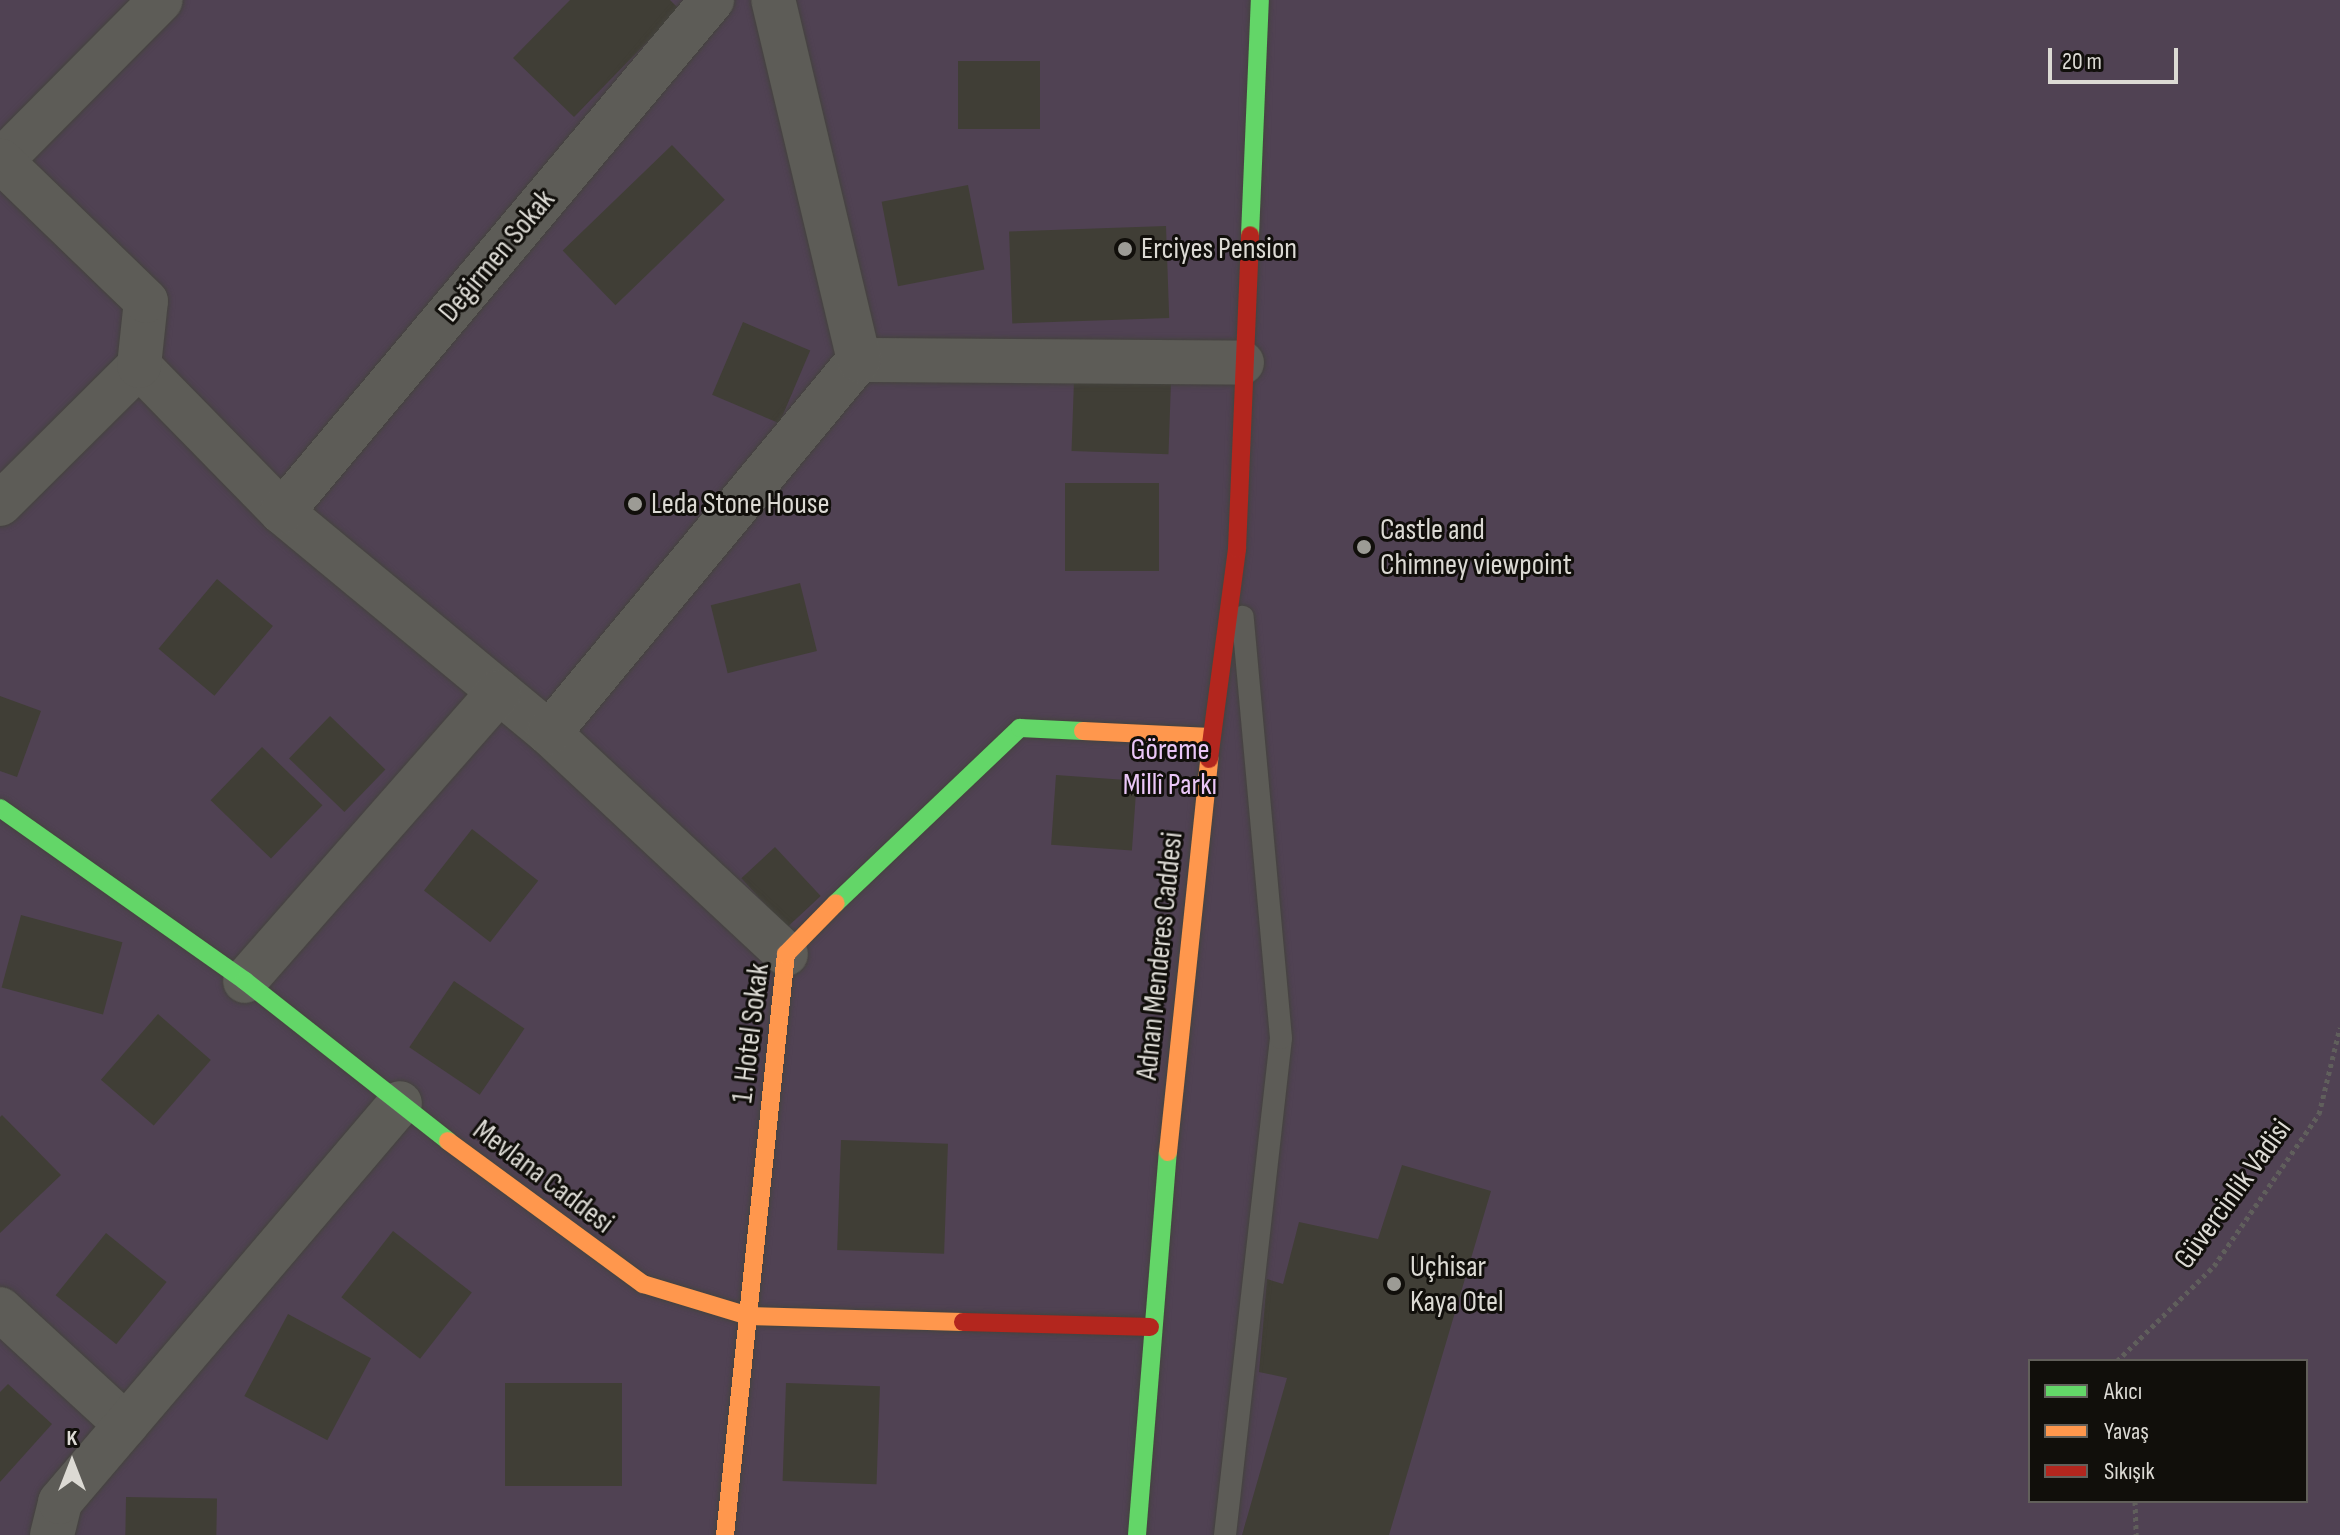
<!DOCTYPE html>
<html>
<head>
<meta charset="utf-8">
<style>
  body { margin:0 }
  #map { position:relative; width:2340px; height:1535px; overflow:hidden; background:#262520; font-family:"Sofia Sans Condensed",sans-serif }
  div>[style] { position:absolute }
  .green>* { inset:0; background:#504253 }
  .building>* { inset:0; background:#403e36; transform-origin:0 0 }
  .path>* { height:5px; margin-top:-2.5px; transform-origin:0; background:repeating-linear-gradient(90deg,#605f5c 0 4px,transparent 0 8px) }
  .roads { filter:drop-shadow(0 0 2px #44433e) drop-shadow(0 0 2px #44433e) }
  .lane>* { height:22px; margin:-11px; padding:0 11px; transform-origin:11px; border-radius:11px; background:#5d5c57 }
  .street>* { height:44px; margin:-22px; padding:0 22px; transform-origin:22px; border-radius:22px; background:#5d5c57 }
  .fast>* { height:18px; margin:-9px; padding:0 9px; transform-origin:9px; border-radius:9px; background:#63d668 }
  .slow>* { height:18px; margin:-9px; padding:0 9px; transform-origin:9px; border-radius:9px; background:#ff974d }
  .jam>* { height:18px; margin:-9px; padding:0 9px; transform-origin:9px; border-radius:9px; background:#b3261e }
  .dots>* { width:22px; height:22px; translate:-50% -50%; box-sizing:border-box; border:4px solid #110f0b; border-radius:50% }
  span { translate:-50% -50%; white-space:nowrap; text-align:center; line-height:1.15; -webkit-text-stroke:6px #110f0b; paint-order:stroke }
  .poi-label { font-size:30px; color:#dcdad4 }
  .left { translate:0 -50%; text-align:left }
  .street-label { font-size:30px; color:#dcdad4 }
  .park-label { font-size:30px; color:#eac6f7 }
  .legend { position:absolute; left:2028px; top:1359px; width:280px; height:144px; box-sizing:border-box; background:#110f0b; border:2px solid #62605b; margin:0; padding:10px 14px; list-style:none; font-size:24px; color:#dcdad4 }
  .legend li { display:flex; align-items:center; gap:16px; height:40px }
  .legend b { width:40px; border:2px solid #62605b }
  .north { position:absolute; left:32px; top:1423px; width:80px; height:80px; -webkit-text-stroke:6px #110f0b; paint-order:stroke; rotate:0deg; font-size:22px; font-weight:700; line-height:32px; text-align:center; color:#dcdad4 }
  .north::after { content:''; display:block; margin:auto; width:28px; height:36px; background:#dcdad4; clip-path:polygon(50% 0,100% 100%,50% 72%,0 100%) }
  .scale { position:absolute; left:2048px; top:48px; width:130px; height:36px; box-sizing:border-box; border:4px solid #dcdad4; border-top:0; padding-left:10px; font-size:24px; line-height:28px; white-space:nowrap; color:#dcdad4; -webkit-text-stroke:6px #110f0b; paint-order:stroke }
</style>
</head>
<body>
<div id="map">
  <div class="green">
    <div style="clip-path:polygon(evenodd,0 0,2340px 0,2340px 1535px,0 1535px,0 0,2030px 1361px,2306px 1361px,2306px 1501px,2030px 1501px,2030px 1361px)"></div>
  </div>
  <div class="building">
    <div style="clip-path:polygon(570px 0,670px 0,679px 9px,574px 117px,513px 58px)"></div>
    <div style="left:1040px;top:61px;width:68px;height:82px;rotate:90deg"></div>
    <div style="left:672px;top:145px;width:76px;height:152px;rotate:46deg"></div>
    <div style="left:968px;top:185px;width:86px;height:88px;rotate:79deg"></div>
    <div style="left:1166px;top:226px;width:92px;height:157px;rotate:88deg"></div>
    <div style="left:743px;top:322px;width:73px;height:79px;rotate:23deg"></div>
    <div style="left:1074px;top:380px;width:97px;height:71px;rotate:2deg"></div>
    <div style="left:1065px;top:483px;width:94px;height:88px"></div>
    <div style="left:217px;top:579px;width:73px;height:91px;rotate:40deg"></div>
    <div style="left:800px;top:583px;width:70px;height:92px;rotate:76deg"></div>
    <div style="clip-path:polygon(0 696px,41px 711px,17px 777px,0 771px)"></div>
    <div style="left:330px;top:716px;width:77px;height:59px;rotate:44deg"></div>
    <div style="left:262px;top:747px;width:84px;height:74px;rotate:44deg"></div>
    <div style="left:1056px;top:775px;width:81px;height:70px;rotate:4deg"></div>
    <div style="left:472px;top:829px;width:84px;height:78px;rotate:38deg"></div>
    <div style="left:775px;top:847px;width:67px;height:46px;rotate:47deg"></div>
    <div style="left:21px;top:915px;width:105px;height:75px;rotate:15deg"></div>
    <div style="left:454px;top:981px;width:85px;height:80px;rotate:34deg"></div>
    <div style="left:158px;top:1014px;width:70px;height:87px;rotate:41deg"></div>
    <div style="clip-path:polygon(2px 1115px,61px 1175px,0 1233px,0 1117px)"></div>
    <div style="left:841px;top:1140px;width:107px;height:110px;rotate:2deg"></div>
    <div style="clip-path:polygon(1402px 1165px,1491px 1191px,1389px 1535px,1242px 1535px,1287px 1378px,1259px 1372px,1267px 1279px,1283px 1284px,1299px 1222px,1378px 1239px)"></div>
    <div style="left:393px;top:1231px;width:100px;height:84px;rotate:38deg"></div>
    <div style="left:106px;top:1233px;width:78px;height:80px;rotate:39deg"></div>
    <div style="left:288px;top:1314px;width:94px;height:93px;rotate:28deg"></div>
    <div style="left:505px;top:1383px;width:117px;height:103px"></div>
    <div style="left:786px;top:1383px;width:94px;height:98px;rotate:2deg"></div>
    <div style="clip-path:polygon(8px 1384px,52px 1424px,0 1482px,0 1392px)"></div>
    <div style="left:126px;top:1497px;width:91px;height:38px;rotate:1deg"></div>
  </div>
  <div class="path">
    <div style="left:2117px;top:1361px;width:136px;rotate:-44.4deg"></div>
    <div style="left:2214px;top:1266px;width:185px;rotate:-55.4deg"></div>
    <div style="left:2319px;top:1114px;width:89px;rotate:-76.4deg"></div>
    <div style="left:2135px;top:1501px;width:34px;rotate:88deg"></div>
  </div>
  <div class="roads">
    <div class="lane">
      <div style="left:1225px;top:1535px;width:500px;rotate:-83.57deg"></div>
      <div style="left:1281px;top:1038px;width:423px;rotate:-95.2deg"></div>
    </div>
    <div class="street">
      <div style="left:0;top:162px;width:228px;rotate:-45.2deg"></div>
      <div style="left:859px;top:360px;width:383px;rotate:0.4deg"></div>
      <div style="left:139px;top:366px;width:204px;rotate:45.6deg"></div>
      <div style="left:282px;top:512px;width:347px;rotate:39.6deg"></div>
      <div style="left:549px;top:733px;width:324px;rotate:43deg"></div>
      <div style="left:0;top:504px;width:196px;rotate:-44.8deg"></div>
      <div style="left:139px;top:366px;width:65px;rotate:-83.9deg"></div>
      <div style="left:146px;top:301px;width:202px;rotate:-136deg"></div>
      <div style="left:282px;top:512px;width:669px;rotate:-49.97deg"></div>
      <div style="left:549px;top:733px;width:485px;rotate:-50.3deg"></div>
      <div style="left:859px;top:360px;width:370px;rotate:-103.4deg"></div>
      <div style="left:245px;top:981px;width:385px;rotate:-48.7deg"></div>
      <div style="left:0;top:1309px;width:171px;rotate:42.6deg"></div>
      <div style="left:52px;top:1535px;width:34px;rotate:-76deg"></div>
      <div style="left:60px;top:1502px;width:524px;rotate:-49.56deg"></div>
    </div>
    <div class="fast">
      <div style="left:1250px;top:235px;width:235px;rotate:-87.6deg"></div>
      <div style="left:0;top:808px;width:300px;rotate:35.2deg"></div>
      <div style="left:245px;top:981px;width:258px;rotate:38.2deg"></div>
      <div style="left:836px;top:903px;width:254px;rotate:-43.6deg"></div>
      <div style="left:1020px;top:728px;width:63px;rotate:2.7deg"></div>
      <div style="left:1137px;top:1535px;width:384px;rotate:-85.4deg"></div>
    </div>
    <div class="slow">
      <div style="left:1083px;top:731px;width:128px;rotate:2.7deg"></div>
      <div style="left:448px;top:1141px;width:242px;rotate:36.3deg"></div>
      <div style="left:643px;top:1284px;width:110px;rotate:16.9deg"></div>
      <div style="left:748px;top:1316px;width:215px;rotate:1.6deg"></div>
      <div style="left:1168px;top:1152px;width:395px;rotate:-84deg"></div>
      <div style="left:725px;top:1535px;width:584px;rotate:-84.01deg"></div>
      <div style="left:786px;top:954px;width:71px;rotate:-45.6deg"></div>
    </div>
    <div class="jam">
      <div style="left:1209px;top:759px;width:212px;rotate:-82.4deg"></div>
      <div style="left:1237px;top:549px;width:314px;rotate:-87.6deg"></div>
      <div style="left:963px;top:1322px;width:187px;rotate:1.5deg"></div>
    </div>
  </div>
  <div class="dots">
    <div style="left:1125px;top:249px;background:#9c9b95"></div>
    <div style="left:635px;top:504px;background:#9c9b95"></div>
    <div style="left:1364px;top:547px;background:#9c9b95"></div>
    <div style="left:1394px;top:1284px;background:#9c9b95"></div>
  </div>
  <div class="poi-label">
    <span class="left" style="left:1141px;top:249px">Erciyes Pension</span>
    <span class="left" style="left:651px;top:504px">Leda Stone House</span>
    <span class="left" style="left:1380px;top:547px">Castle and<br>Chimney viewpoint</span>
    <span class="left" style="left:1410px;top:1284px">Uçhisar<br>Kaya Otel</span>
  </div>
  <div class="street-label">
    <span style="left:497px;top:256px;rotate:-50deg">Değirmen Sokak</span>
    <span style="left:1160px;top:956px;rotate:-84deg">Adnan Menderes Caddesi</span>
    <span style="left:751px;top:1033px;rotate:-83deg">1. Hotel Sokak</span>
    <span style="left:543px;top:1177px;rotate:37deg">Mevlana Caddesi</span>
    <span style="left:2233px;top:1194px;rotate:-54deg">Güvercinlik Vadisi</span>
  </div>
  <div class="park-label">
    <span style="left:1170px;top:767px">Göreme<br>Millî Parkı</span>
  </div>
  <ul class="legend">
  <li><b style="height:10px;background:#63d668"></b>Akıcı</li>
  <li><b style="height:10px;background:#ff974d"></b>Yavaş</li>
  <li><b style="height:10px;background:#b3261e"></b>Sıkışık</li>
  </ul>
  <div class="north">K</div>
  <div class="scale">20 m</div>
</div>
</body>
</html>
